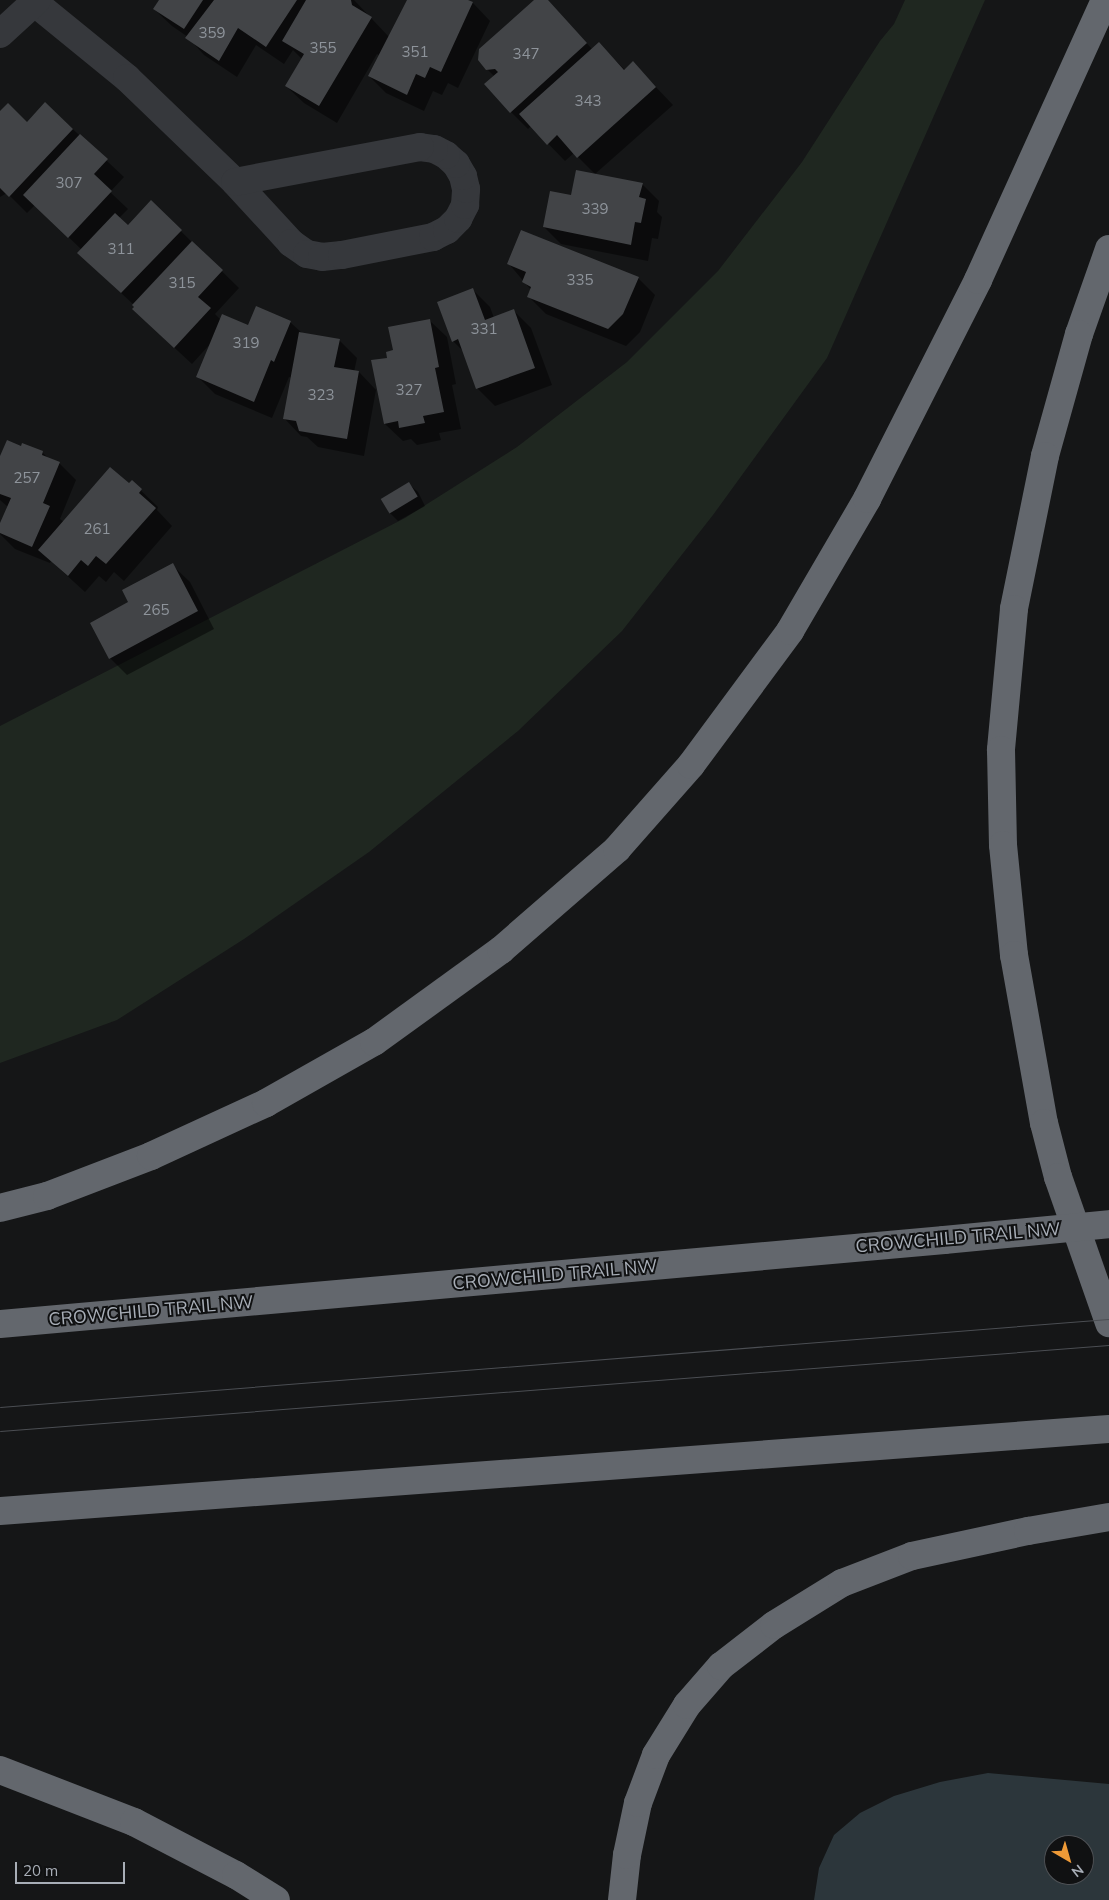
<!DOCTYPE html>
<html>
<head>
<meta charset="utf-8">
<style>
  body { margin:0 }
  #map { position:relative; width:1109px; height:1900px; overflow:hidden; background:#151617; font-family:Mulish,sans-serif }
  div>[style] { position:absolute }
  .green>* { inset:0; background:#1f2720 }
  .water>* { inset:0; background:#2c363b }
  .shadow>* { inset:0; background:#0007 }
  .building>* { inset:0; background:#424447; transform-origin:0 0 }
  .street>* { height:28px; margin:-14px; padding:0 14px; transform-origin:14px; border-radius:14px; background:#36383c }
  .highway>* { height:28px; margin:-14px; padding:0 14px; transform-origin:14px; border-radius:14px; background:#63676d }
  .tram>* { height:1px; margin:-0.5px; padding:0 0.5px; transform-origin:0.5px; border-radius:0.5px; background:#4b4e53 }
  .highway-bridge>* { height:28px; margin:-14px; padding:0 14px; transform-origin:14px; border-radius:14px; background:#63676d }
  span { translate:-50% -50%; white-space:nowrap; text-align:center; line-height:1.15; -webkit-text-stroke:4px #101112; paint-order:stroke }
  .number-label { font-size:15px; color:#8e949b }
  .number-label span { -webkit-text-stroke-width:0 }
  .street-label { font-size:18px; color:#a8aeb7 }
  .north { position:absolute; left:1044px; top:1835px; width:50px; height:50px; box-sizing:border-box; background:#101112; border:1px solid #4d5054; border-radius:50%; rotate:142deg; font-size:14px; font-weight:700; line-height:20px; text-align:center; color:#a8aeb7 }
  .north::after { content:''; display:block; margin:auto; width:18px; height:22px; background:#ee9a37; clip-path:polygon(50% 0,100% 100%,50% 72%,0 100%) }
  .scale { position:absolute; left:15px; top:1862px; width:110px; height:22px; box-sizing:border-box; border:2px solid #a8aeb7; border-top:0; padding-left:6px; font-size:15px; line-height:18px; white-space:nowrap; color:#a8aeb7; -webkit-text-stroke:4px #101112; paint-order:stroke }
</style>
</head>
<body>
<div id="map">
  <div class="green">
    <div style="clip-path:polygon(905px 0,985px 0,827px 358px,713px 515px,622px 631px,518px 731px,369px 852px,244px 939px,117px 1020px,0 1063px,0 726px,405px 518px,517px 447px,627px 362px,718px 271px,802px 162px,880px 41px,894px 24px)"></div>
  </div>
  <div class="water">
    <div style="clip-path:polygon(evenodd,988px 1773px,1109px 1784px,1109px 1900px,814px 1900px,819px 1868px,834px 1835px,860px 1813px,894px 1796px,940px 1782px,988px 1773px,1054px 1845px,1084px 1845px,1084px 1875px,1054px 1875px,1054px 1845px)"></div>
  </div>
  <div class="shadow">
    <div style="clip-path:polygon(160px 0,354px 0,390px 38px,408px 0,465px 0,473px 3px,490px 21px,458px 88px,448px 83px,442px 95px,433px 91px,424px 111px,386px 93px,369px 76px,379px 55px,377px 54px,337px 123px,304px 103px,286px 86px,302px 59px,293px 50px,284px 64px,256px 45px,237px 77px,204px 55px,188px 37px,172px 26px,154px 9px)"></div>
    <div style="clip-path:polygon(536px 0,546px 0,593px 50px,599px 44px,625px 70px,633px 63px,673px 105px,595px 174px,574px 153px,565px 161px,531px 126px,528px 129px,511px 112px,495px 77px,487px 69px)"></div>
    <div style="clip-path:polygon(46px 104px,124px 177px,110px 192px,128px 209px,119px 218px,128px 227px,151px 202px,239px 288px,215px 314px,221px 320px,249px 327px,290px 322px,302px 333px,339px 340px,357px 358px,354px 372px,359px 372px,376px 390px,364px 456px,318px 447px,307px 437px,301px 436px,284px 418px,292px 378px,289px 377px,272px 418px,215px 394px,198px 377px,211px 343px,192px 364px,151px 326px,134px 305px,78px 253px,82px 250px,35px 205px,27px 213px,7px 193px,0 197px,0 113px,27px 123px)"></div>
    <div style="clip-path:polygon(642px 184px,659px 201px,657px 212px,662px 217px,658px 239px,652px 238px,648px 261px,561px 244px,544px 227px,571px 196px)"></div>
    <div style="clip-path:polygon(509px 264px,638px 278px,655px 295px,640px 332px,626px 346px,546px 314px,529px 297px,531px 290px)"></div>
    <div style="clip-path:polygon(473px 290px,490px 307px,494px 318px,513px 310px,531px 328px,552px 385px,495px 406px,478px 389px,465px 353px,453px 341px)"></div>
    <div style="clip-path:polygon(429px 320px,447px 337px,456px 384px,452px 385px,461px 429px,439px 433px,441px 440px,417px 445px,411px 439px,403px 441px,385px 424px,388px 359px)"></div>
    <div style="clip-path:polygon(23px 444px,43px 453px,49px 459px,59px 463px,76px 480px,60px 519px,64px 522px,132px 482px,158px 507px,157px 510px,172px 526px,124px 581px,114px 572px,106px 582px,99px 576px,85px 592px,51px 561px,50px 563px,15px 549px,0 534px,0 526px,8px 507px,0 500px,0 459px,22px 447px)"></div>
    <div style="clip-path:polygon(409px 484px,418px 492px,425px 506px,398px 521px,389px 512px,382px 499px)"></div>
    <div style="clip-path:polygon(172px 565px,190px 582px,214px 629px,127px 675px,110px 658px)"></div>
  </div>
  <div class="building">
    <div style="clip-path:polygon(159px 0,203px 0,184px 29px,153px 9px)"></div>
    <div style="clip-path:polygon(214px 0,297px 0,266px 47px,238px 28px,219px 61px,185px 38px)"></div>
    <div style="clip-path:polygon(306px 0,351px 0,352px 5px,372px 17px,319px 106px,285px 86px,304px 54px,282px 41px)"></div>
    <div style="clip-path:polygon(407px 0,468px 0,473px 2px,441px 72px,430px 67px,425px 78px,416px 74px,407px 95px,368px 76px)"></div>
    <div style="clip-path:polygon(534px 0,548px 0,587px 43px,510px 113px,484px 84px,498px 72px,495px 69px,486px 70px,478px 60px,479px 49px)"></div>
    <div style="clip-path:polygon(599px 42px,624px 70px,633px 61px,656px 87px,577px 158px,557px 135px,547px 145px,519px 114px)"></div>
    <div style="clip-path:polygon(45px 102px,73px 129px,9px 197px,0 188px,0 111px,8px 103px,27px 122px)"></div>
    <div style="clip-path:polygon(80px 134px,108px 159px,94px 174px,112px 191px,68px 238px,23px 195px)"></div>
    <div style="clip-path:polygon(576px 170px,643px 183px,639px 197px,646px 199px,641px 223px,635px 222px,631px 245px,543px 227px,550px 191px,571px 195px)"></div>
    <div style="clip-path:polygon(151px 200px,182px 230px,121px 293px,77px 253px,115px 213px,128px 225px)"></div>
    <div style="clip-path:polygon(521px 230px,639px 277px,623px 314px,608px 329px,527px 297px,531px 287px,522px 282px,526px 272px,507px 264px)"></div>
    <div style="clip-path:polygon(192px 241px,223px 270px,198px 297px,211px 308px,174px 348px,132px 309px,134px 307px,132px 305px)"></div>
    <div style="clip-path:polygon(473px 288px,485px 320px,514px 309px,535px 368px,476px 389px,458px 339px,452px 342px,437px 302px)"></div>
    <div style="clip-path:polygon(256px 306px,291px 321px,274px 362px,271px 360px,254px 402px,196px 377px,222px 314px,248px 325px)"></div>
    <div style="clip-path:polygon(430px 319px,439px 367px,435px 368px,444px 412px,423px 416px,425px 423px,399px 428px,398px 421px,384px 424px,371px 360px,387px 358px,386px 352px,393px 350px,388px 327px)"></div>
    <div style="clip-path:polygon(299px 332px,340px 339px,334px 367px,359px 371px,347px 439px,299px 431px,296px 421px,283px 419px)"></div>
    <div style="clip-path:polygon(7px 440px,21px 446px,22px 443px,43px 451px,42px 455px,60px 462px,43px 503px,50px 506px,32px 547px,0 533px,0 523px,11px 498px,0 494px,0 456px)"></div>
    <div style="clip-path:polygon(110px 467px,129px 483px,132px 480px,142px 489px,139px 493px,156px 508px,106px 564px,96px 556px,88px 566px,81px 560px,68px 576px,38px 550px)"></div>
    <div style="left:409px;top:482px;width:17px;height:33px;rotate:59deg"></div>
    <div style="clip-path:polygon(173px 563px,198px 611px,109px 659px,90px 623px,128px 602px,122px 590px)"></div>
  </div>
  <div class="street">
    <div style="left:35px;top:3px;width:119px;rotate:39.2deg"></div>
    <div style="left:127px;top:78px;width:150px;rotate:43.9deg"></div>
    <div style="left:235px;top:182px;width:83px;rotate:47.4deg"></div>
    <div style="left:291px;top:243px;width:19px;rotate:35deg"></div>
    <div style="left:307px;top:254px;width:15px;rotate:11deg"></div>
    <div style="left:322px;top:257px;width:20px;rotate:-6deg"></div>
    <div style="left:342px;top:255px;width:93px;rotate:-11.2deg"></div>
    <div style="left:433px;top:237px;width:16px;rotate:-27deg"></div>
    <div style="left:447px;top:230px;width:16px;rotate:-45deg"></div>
    <div style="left:458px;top:219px;width:16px;rotate:-63deg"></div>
    <div style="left:465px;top:205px;width:16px;rotate:-86deg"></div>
    <div style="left:466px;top:189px;width:13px;rotate:-103deg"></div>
    <div style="left:463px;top:176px;width:14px;rotate:-120deg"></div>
    <div style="left:456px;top:164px;width:13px;rotate:-138deg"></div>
    <div style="left:446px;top:155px;width:13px;rotate:-153deg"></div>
    <div style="left:434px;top:149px;width:14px;rotate:-172deg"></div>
    <div style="left:420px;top:147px;width:188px;rotate:169.3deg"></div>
    <div style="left:0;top:34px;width:50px;rotate:-42.6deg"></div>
  </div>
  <div class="highway">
    <div style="left:1109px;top:249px;width:90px;rotate:109.4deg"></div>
    <div style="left:1079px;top:334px;width:127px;rotate:105.6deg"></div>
    <div style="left:1045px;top:456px;width:156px;rotate:101.5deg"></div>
    <div style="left:1014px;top:609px;width:142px;rotate:95.3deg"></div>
    <div style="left:1001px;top:750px;width:95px;rotate:88.8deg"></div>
    <div style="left:1003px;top:845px;width:111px;rotate:84.3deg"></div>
    <div style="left:1014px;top:955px;width:171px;rotate:79.9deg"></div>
    <div style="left:1044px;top:1123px;width:56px;rotate:75.5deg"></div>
    <div style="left:1058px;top:1177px;width:155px;rotate:70.7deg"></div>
    <div style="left:0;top:1208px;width:49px;rotate:-14.3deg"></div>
    <div style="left:47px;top:1196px;width:111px;rotate:-21deg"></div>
    <div style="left:151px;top:1156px;width:127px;rotate:-24.7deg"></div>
    <div style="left:266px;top:1103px;width:124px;rotate:-29.5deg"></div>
    <div style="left:374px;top:1042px;width:157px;rotate:-35.9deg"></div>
    <div style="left:501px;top:950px;width:154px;rotate:-41deg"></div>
    <div style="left:617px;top:849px;width:112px;rotate:-48.6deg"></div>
    <div style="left:691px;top:765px;width:167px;rotate:-53.5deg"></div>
    <div style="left:790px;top:631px;width:153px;rotate:-59.7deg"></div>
    <div style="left:867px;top:499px;width:246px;rotate:-63.1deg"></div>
    <div style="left:978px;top:280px;width:307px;rotate:-65.6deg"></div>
    <div style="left:0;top:1324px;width:948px;rotate:-5.08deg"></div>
    <div style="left:0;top:1511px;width:1112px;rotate:-4.23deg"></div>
    <div style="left:0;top:1770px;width:144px;rotate:21.2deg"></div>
    <div style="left:134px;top:1822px;width:115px;rotate:27.5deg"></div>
    <div style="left:236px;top:1875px;width:47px;rotate:32deg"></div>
    <div style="left:622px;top:1900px;width:45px;rotate:-83.7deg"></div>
    <div style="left:627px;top:1855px;width:53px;rotate:-78.1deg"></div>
    <div style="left:638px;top:1803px;width:51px;rotate:-69.4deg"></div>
    <div style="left:656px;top:1755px;width:59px;rotate:-58.2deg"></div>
    <div style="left:687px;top:1705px;width:52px;rotate:-48.9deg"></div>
    <div style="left:721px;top:1666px;width:67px;rotate:-37.7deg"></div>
    <div style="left:774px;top:1625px;width:80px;rotate:-31.7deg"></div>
    <div style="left:842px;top:1583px;width:75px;rotate:-21.1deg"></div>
    <div style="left:912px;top:1556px;width:119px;rotate:-12.2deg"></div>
    <div style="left:1028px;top:1531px;width:82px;rotate:-9.8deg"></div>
  </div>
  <div class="tram">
    <div style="left:0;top:1407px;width:1112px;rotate:-4.54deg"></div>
    <div style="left:0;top:1431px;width:1112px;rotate:-4.43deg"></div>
  </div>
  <div class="highway-bridge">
    <div style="left:944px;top:1240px;width:166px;rotate:-5.5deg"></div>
  </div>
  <div class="number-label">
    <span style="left:212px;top:33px">359</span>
    <span style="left:323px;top:48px">355</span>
    <span style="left:415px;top:52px">351</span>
    <span style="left:526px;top:54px">347</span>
    <span style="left:588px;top:101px">343</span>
    <span style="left:69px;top:183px">307</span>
    <span style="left:595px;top:209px">339</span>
    <span style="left:121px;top:249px">311</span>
    <span style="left:580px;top:280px">335</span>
    <span style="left:182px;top:283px">315</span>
    <span style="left:484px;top:329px">331</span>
    <span style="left:246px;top:343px">319</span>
    <span style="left:409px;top:390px">327</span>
    <span style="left:321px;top:395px">323</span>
    <span style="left:27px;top:478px">257</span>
    <span style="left:97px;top:529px">261</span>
    <span style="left:156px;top:610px">265</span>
  </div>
  <div class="street-label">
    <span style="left:958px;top:1238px;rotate:-5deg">CROWCHILD TRAIL NW</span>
    <span style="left:555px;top:1275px;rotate:-5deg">CROWCHILD TRAIL NW</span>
    <span style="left:151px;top:1311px;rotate:-5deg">CROWCHILD TRAIL NW</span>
  </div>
  <div class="north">N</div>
  <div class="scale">20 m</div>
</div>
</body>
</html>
